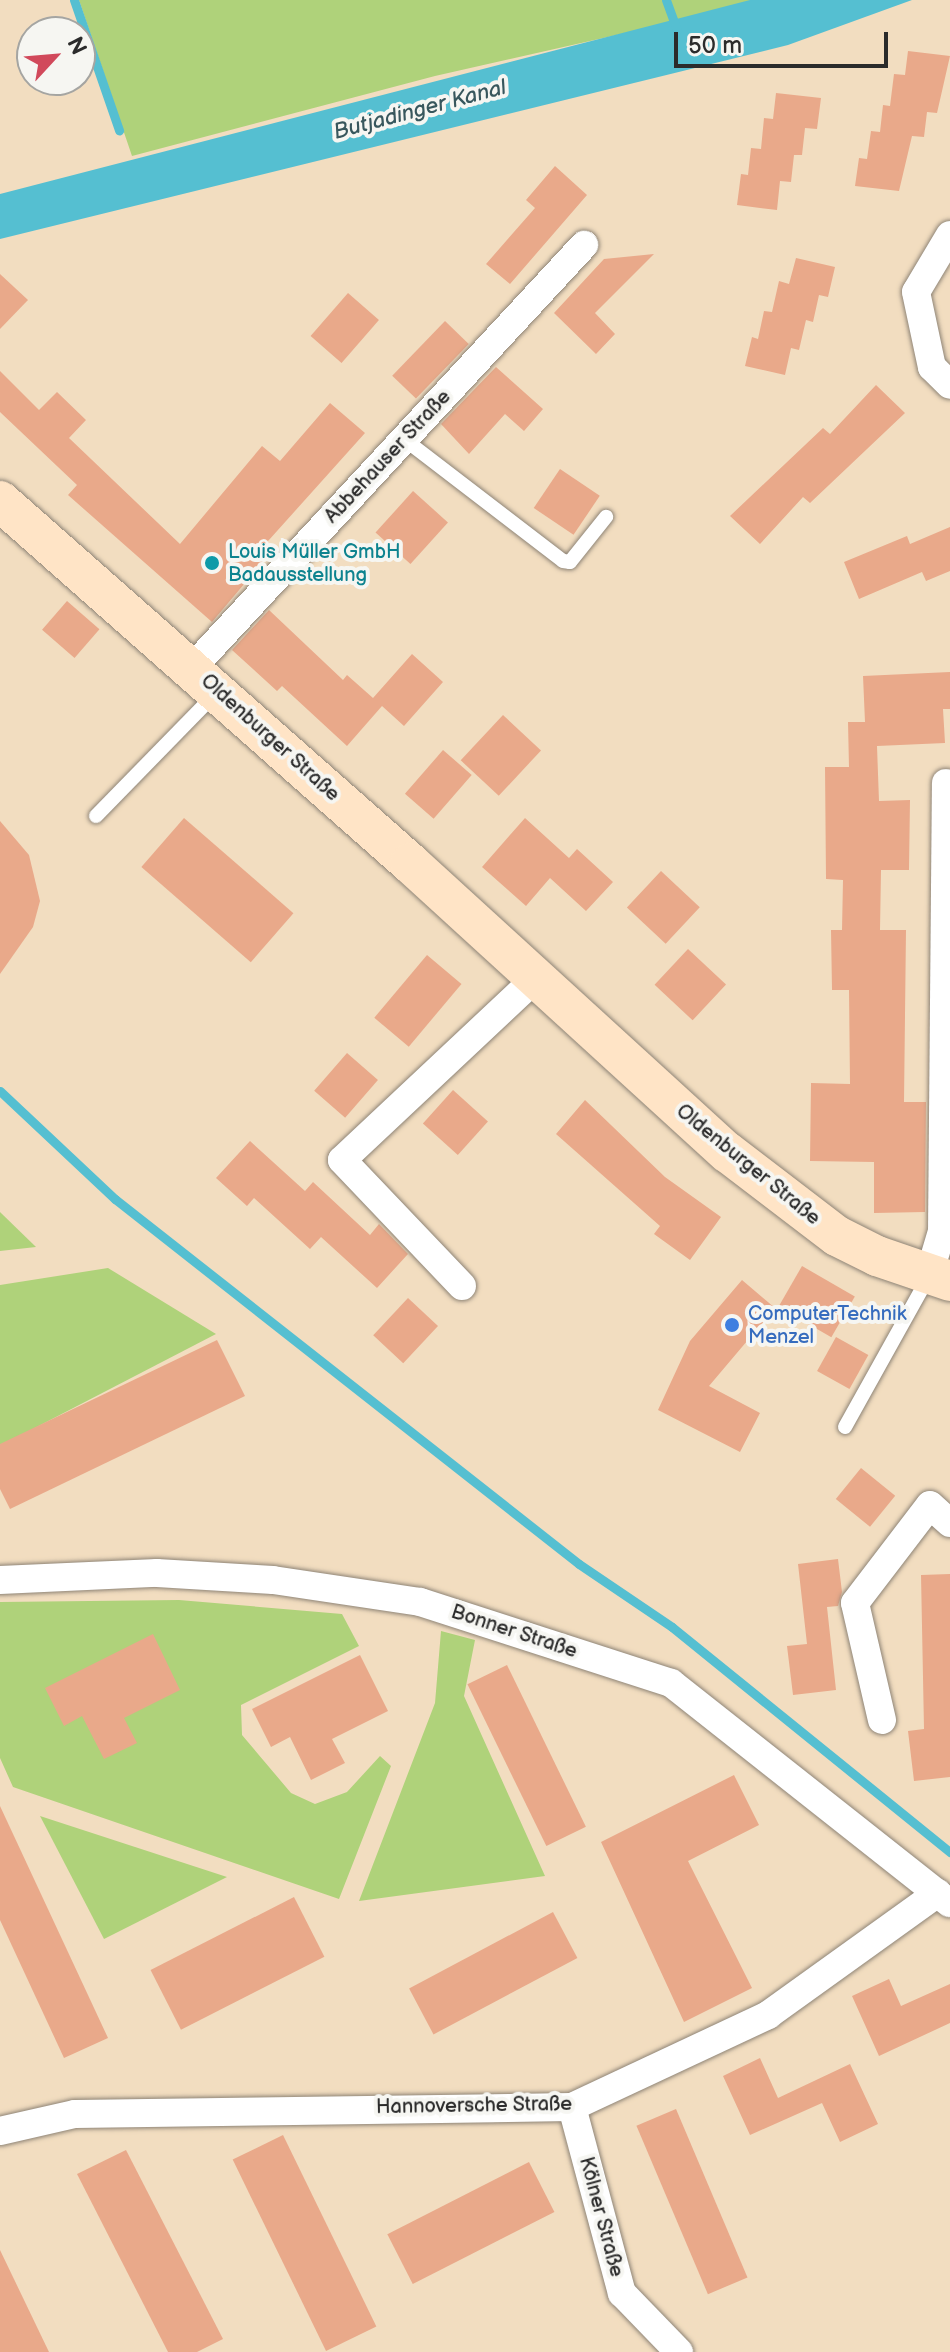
<!DOCTYPE html>
<html>
<head>
<meta charset="utf-8">
<style>
  body { margin:0 }
  #map { position:relative; width:950px; height:2352px; overflow:hidden; background:#f2ddc0; font-family:"Balsamiq Sans",sans-serif }
  div>[style] { position:absolute }
  .green>* { inset:0; background:#afd27a }
  .water>* { inset:0; background:#55bfd1 }
  .stream>* { height:9px; margin:-4.5px; padding:0 4.5px; transform-origin:4.5px; border-radius:4.5px; background:#55bfd1 }
  .building>* { inset:0; background:#e9a98a; transform-origin:0 0 }
  .roads { filter:drop-shadow(0 0 2px #8e8476) drop-shadow(0 0 2px #8e8476) }
  .lane>* { height:14px; margin:-7px; padding:0 7px; transform-origin:7px; border-radius:7px; background:#fff }
  .street>* { height:28px; margin:-14px; padding:0 14px; transform-origin:14px; border-radius:14px; background:#fff }
  .secondary>* { height:40px; margin:-20px; padding:0 20px; transform-origin:20px; border-radius:20px; background:#ffe4c6 }
  .dots>* { width:22px; height:22px; translate:-50% -50%; box-sizing:border-box; border:4px solid #f6f6f2; border-radius:50% }
  span { translate:-50% -50%; white-space:nowrap; text-align:center; line-height:1.15; -webkit-text-stroke:8px #f6f6f2; paint-order:stroke }
  .street-label { font-size:20px; color:#2b2b2b }
  .culture-label { font-size:20px; color:#0d838f }
  .left { translate:0 -50%; text-align:left }
  .shop-label { font-size:20px; color:#366cbe }
  .water-label { font-size:22px; color:#38575d; font-style:italic }
  .north { position:absolute; left:16px; top:16px; width:80px; height:80px; box-sizing:border-box; background:#f6f6f2; border:2px solid #a5a5a2; border-radius:50%; rotate:64deg; font-size:22px; font-weight:700; line-height:32px; text-align:center; color:#2b2b2b }
  .north::after { content:''; display:block; margin:auto; width:28px; height:36px; background:#d1495b; clip-path:polygon(50% 0,100% 100%,50% 72%,0 100%) }
  .scale { position:absolute; left:674px; top:32px; width:214px; height:36px; box-sizing:border-box; border:4px solid #2b2b2b; border-top:0; padding-left:10px; font-size:24px; line-height:28px; white-space:nowrap; color:#2b2b2b; -webkit-text-stroke:6px #f6f6f2; paint-order:stroke }
</style>
</head>
<body>
<div id="map">
  <div class="green">
    <div style="clip-path:polygon(79px 0,772px 0,435px 76px,132px 156px)"></div>
    <div style="clip-path:polygon(0 1212px,36px 1247px,0 1251px)"></div>
    <div style="clip-path:polygon(108px 1268px,216px 1334px,0 1446px,0 1285px)"></div>
    <div style="clip-path:polygon(179px 1600px,342px 1614px,359px 1646px,241px 1705px,242px 1735px,291px 1793px,315px 1804px,347px 1792px,380px 1756px,391px 1766px,339px 1899px,13px 1787px,0 1758px,0 1602px)"></div>
    <div style="clip-path:polygon(441px 1631px,475px 1640px,464px 1696px,545px 1876px,359px 1901px,435px 1703px)"></div>
    <div style="clip-path:polygon(40px 1816px,227px 1877px,104px 1939px)"></div>
  </div>
  <div class="water">
    <div style="clip-path:polygon(750px 0,912px 0,788px 45px,0 239px,0 194px)"></div>
  </div>
  <div class="stream">
    <div style="left:74px;top:0;width:138px;rotate:70.9deg"></div>
    <div style="left:666px;top:0;width:32px;rotate:70deg"></div>
    <div style="left:0;top:1091px;width:158px;rotate:43.2deg"></div>
    <div style="left:115px;top:1199px;width:590px;rotate:38.19deg"></div>
    <div style="left:579px;top:1564px;width:112px;rotate:34.1deg"></div>
    <div style="left:672px;top:1627px;width:358px;rotate:39deg"></div>
  </div>
  <div class="building">
    <div style="clip-path:polygon(908px 51px,950px 56px,937px 113px,927px 112px,924px 137px,912px 136px,899px 191px,855px 186px,859px 158px,867px 159px,871px 131px,880px 132px,883px 105px,890px 106px,894px 74px,905px 75px)"></div>
    <div style="clip-path:polygon(776px 93px,821px 98px,817px 129px,805px 128px,802px 155px,794px 155px,791px 182px,780px 181px,777px 210px,737px 205px,741px 174px,748px 175px,751px 148px,761px 149px,764px 118px,773px 119px)"></div>
    <div style="clip-path:polygon(555px 166px,587px 195px,510px 284px,486px 264px,535px 208px,526px 200px)"></div>
    <div style="clip-path:polygon(654px 254px,595px 313px,615px 334px,596px 354px,554px 313px,604px 259px)"></div>
    <div style="clip-path:polygon(796px 258px,835px 267px,828px 297px,819px 295px,813px 322px,806px 320px,799px 350px,791px 348px,785px 375px,745px 366px,752px 337px,758px 339px,764px 311px,772px 312px,779px 281px,789px 284px)"></div>
    <div style="clip-path:polygon(0 274px,28px 300px,0 329px)"></div>
    <div style="left:348px;top:293px;width:41px;height:57px;rotate:41deg"></div>
    <div style="left:445px;top:321px;width:33px;height:76px;rotate:44deg"></div>
    <div style="clip-path:polygon(496px 367px,543px 409px,524px 431px,505px 414px,469px 454px,441px 424px)"></div>
    <div style="clip-path:polygon(0 371px,39px 410px,57px 392px,86px 420px,69px 438px,180px 544px,262px 446px,280px 461px,330px 403px,365px 433px,260px 550px,267px 557px,212px 622px,68px 495px,77px 485px,0 412px)"></div>
    <div style="clip-path:polygon(876px 385px,905px 413px,810px 503px,803px 497px,760px 544px,730px 516px,823px 428px,830px 434px)"></div>
    <div style="left:560px;top:469px;width:48px;height:47px;rotate:34deg"></div>
    <div style="left:413px;top:491px;width:47px;height:56px;rotate:42deg"></div>
    <div style="clip-path:polygon(950px 527px,950px 571px,926px 581px,922px 572px,859px 599px,844px 562px,907px 536px,910px 544px)"></div>
    <div style="left:67px;top:601px;width:43px;height:38px;rotate:41deg"></div>
    <div style="clip-path:polygon(269px 610px,343px 680px,347px 675px,373px 698px,412px 654px,443px 682px,404px 726px,382px 706px,347px 746px,282px 686px,277px 691px,232px 650px)"></div>
    <div style="clip-path:polygon(950px 672px,950px 709px,943px 709px,945px 743px,877px 746px,879px 801px,910px 800px,909px 870px,881px 870px,880px 930px,906px 930px,904px 1102px,926px 1102px,925px 1212px,874px 1213px,874px 1162px,810px 1161px,811px 1083px,850px 1084px,849px 990px,832px 990px,831px 930px,842px 930px,843px 880px,826px 879px,825px 767px,849px 767px,848px 722px,865px 722px,863px 676px)"></div>
    <div style="left:503px;top:715px;width:52px;height:62px;rotate:43deg"></div>
    <div style="left:443px;top:750px;width:38px;height:58px;rotate:41deg"></div>
    <div style="left:184px;top:818px;width:145px;height:65px;rotate:41deg"></div>
    <div style="clip-path:polygon(525px 818px,569px 858px,577px 849px,613px 882px,586px 911px,550px 878px,526px 906px,482px 867px)"></div>
    <div style="clip-path:polygon(0 821px,29px 855px,40px 901px,33px 927px,0 974px)"></div>
    <div style="left:661px;top:871px;width:53px;height:50px;rotate:43deg"></div>
    <div style="left:688px;top:949px;width:52px;height:49px;rotate:43deg"></div>
    <div style="left:427px;top:955px;width:45px;height:82px;rotate:40deg"></div>
    <div style="left:347px;top:1053px;width:41px;height:50px;rotate:41deg"></div>
    <div style="left:453px;top:1090px;width:47px;height:45px;rotate:42deg"></div>
    <div style="clip-path:polygon(585px 1100px,665px 1177px,721px 1217px,690px 1260px,654px 1234px,660px 1226px,556px 1134px)"></div>
    <div style="clip-path:polygon(250px 1141px,305px 1191px,313px 1182px,370px 1235px,379px 1224px,408px 1254px,377px 1288px,321px 1237px,310px 1249px,254px 1198px,247px 1206px,216px 1178px)"></div>
    <div style="left:802px;top:1266px;width:61px;height:47px;rotate:30deg"></div>
    <div style="clip-path:polygon(742px 1280px,775px 1308px,709px 1386px,760px 1413px,740px 1452px,658px 1410px,690px 1341px)"></div>
    <div style="left:408px;top:1298px;width:41px;height:51px;rotate:43deg"></div>
    <div style="left:836px;top:1337px;width:37px;height:39px;rotate:29deg"></div>
    <div style="clip-path:polygon(217px 1340px,245px 1396px,10px 1509px,0 1489px,0 1444px)"></div>
    <div style="left:861px;top:1468px;width:44px;height:40px;rotate:39deg"></div>
    <div style="clip-path:polygon(838px 1559px,842px 1592px,838px 1606px,827px 1607px,836px 1690px,793px 1695px,787px 1646px,807px 1644px,798px 1564px)"></div>
    <div style="clip-path:polygon(950px 1574px,950px 1777px,914px 1781px,908px 1731px,924px 1729px,921px 1575px)"></div>
    <div style="clip-path:polygon(153px 1634px,180px 1690px,124px 1718px,137px 1743px,104px 1759px,82px 1716px,64px 1726px,45px 1688px)"></div>
    <div style="clip-path:polygon(360px 1655px,388px 1711px,332px 1739px,345px 1763px,311px 1780px,290px 1737px,271px 1747px,252px 1709px)"></div>
    <div style="left:507px;top:1665px;width:180px;height:44px;rotate:64deg"></div>
    <div style="clip-path:polygon(734px 1775px,759px 1825px,688px 1861px,752px 1988px,684px 2022px,601px 1842px)"></div>
    <div style="clip-path:polygon(0 1806px,108px 2038px,64px 2058px,0 1920px)"></div>
    <div style="left:294px;top:1897px;width:67px;height:161px;rotate:63deg"></div>
    <div style="left:553px;top:1912px;width:52px;height:163px;rotate:62deg"></div>
    <div style="clip-path:polygon(889px 1979px,901px 2006px,950px 1984px,950px 2023px,879px 2056px,852px 1996px)"></div>
    <div style="clip-path:polygon(760px 2058px,778px 2098px,850px 2064px,878px 2124px,840px 2142px,822px 2103px,750px 2135px,723px 2076px)"></div>
    <div style="left:676px;top:2109px;width:183px;height:43px;rotate:67deg"></div>
    <div style="left:283px;top:2135px;width:213px;height:56px;rotate:64deg"></div>
    <div style="clip-path:polygon(126px 2150px,223px 2339px,197px 2352px,168px 2352px,77px 2174px)"></div>
    <div style="left:529px;top:2162px;width:56px;height:159px;rotate:63deg"></div>
    <div style="clip-path:polygon(0 2250px,49px 2352px,0 2352px)"></div>
  </div>
  <div class="roads">
    <div class="lane">
      <div style="left:404px;top:439px;width:200px;rotate:37.5deg"></div>
      <div style="left:563px;top:561px;width:7px;rotate:8deg"></div>
      <div style="left:570px;top:562px;width:58px;rotate:-51.3deg"></div>
      <div style="left:96px;top:816px;width:170px;rotate:-45.7deg"></div>
      <div style="left:845px;top:1427px;width:173px;rotate:-60.9deg"></div>
    </div>
    <div class="street">
      <div style="left:950px;top:235px;width:66px;rotate:120.8deg"></div>
      <div style="left:916px;top:292px;width:77px;rotate:78deg"></div>
      <div style="left:932px;top:367px;width:25px;rotate:45deg"></div>
      <div style="left:192px;top:668px;width:577px;rotate:-47.18deg"></div>
      <div style="left:929px;top:1275px;width:46px;rotate:-73.5deg"></div>
      <div style="left:942px;top:1231px;width:448px;rotate:-89.5deg"></div>
      <div style="left:462px;top:1286px;width:174px;rotate:-133.6deg"></div>
      <div style="left:342px;top:1160px;width:263px;rotate:-43.2deg"></div>
      <div style="left:0;top:1580px;width:157px;rotate:-2.6deg"></div>
      <div style="left:157px;top:1573px;width:116px;rotate:3.5deg"></div>
      <div style="left:273px;top:1580px;width:149px;rotate:8.5deg"></div>
      <div style="left:420px;top:1602px;width:264px;rotate:17.9deg"></div>
      <div style="left:671px;top:1683px;width:355px;rotate:38.3deg"></div>
      <div style="left:882px;top:1720px;width:120px;rotate:-103deg"></div>
      <div style="left:855px;top:1603px;width:123px;rotate:-52.6deg"></div>
      <div style="left:930px;top:1505px;width:27px;rotate:42deg"></div>
      <div style="left:572px;top:2107px;width:193px;rotate:75deg"></div>
      <div style="left:622px;top:2293px;width:82px;rotate:46deg"></div>
      <div style="left:0;top:2131px;width:77px;rotate:-12.8deg"></div>
      <div style="left:75px;top:2114px;width:497px;rotate:-0.8deg"></div>
      <div style="left:572px;top:2107px;width:217px;rotate:-25.1deg"></div>
      <div style="left:768px;top:2015px;width:209px;rotate:-35.7deg"></div>
    </div>
    <div class="secondary">
      <div style="left:0;top:501px;width:547px;rotate:41.44deg"></div>
      <div style="left:410px;top:863px;width:429px;rotate:42.4deg"></div>
      <div style="left:727px;top:1152px;width:138px;rotate:37.4deg"></div>
      <div style="left:837px;top:1236px;width:45px;rotate:26.6deg"></div>
      <div style="left:877px;top:1256px;width:77px;rotate:18.9deg"></div>
    </div>
  </div>
  <div class="dots">
    <div style="left:212px;top:563px;background:#0f9aa8"></div>
    <div style="left:732px;top:1325px;background:#3f7fe0"></div>
  </div>
  <div class="street-label">
    <span style="left:388px;top:457px;rotate:-47deg">Abbehauser Straße</span>
    <span style="left:270px;top:738px;rotate:42deg">Oldenburger Straße</span>
    <span style="left:748px;top:1165px;rotate:39deg">Oldenburger Straße</span>
    <span style="left:514px;top:1632px;rotate:18deg">Bonner Straße</span>
    <span style="left:474px;top:2106px;rotate:-1deg">Hannoversche Straße</span>
    <span style="left:601px;top:2217px;rotate:75deg">Kölner Straße</span>
  </div>
  <div class="culture-label">
    <span class="left" style="left:228px;top:564px">Louis Müller GmbH<br>Badausstellung</span>
  </div>
  <div class="shop-label">
    <span class="left" style="left:748px;top:1326px">ComputerTechnik<br>Menzel</span>
  </div>
  <div class="water-label">
    <span style="left:420px;top:110px;rotate:-15deg">Butjadinger Kanal</span>
  </div>
  <div class="north">N</div>
  <div class="scale">50 m</div>
</div>
</body>
</html>
